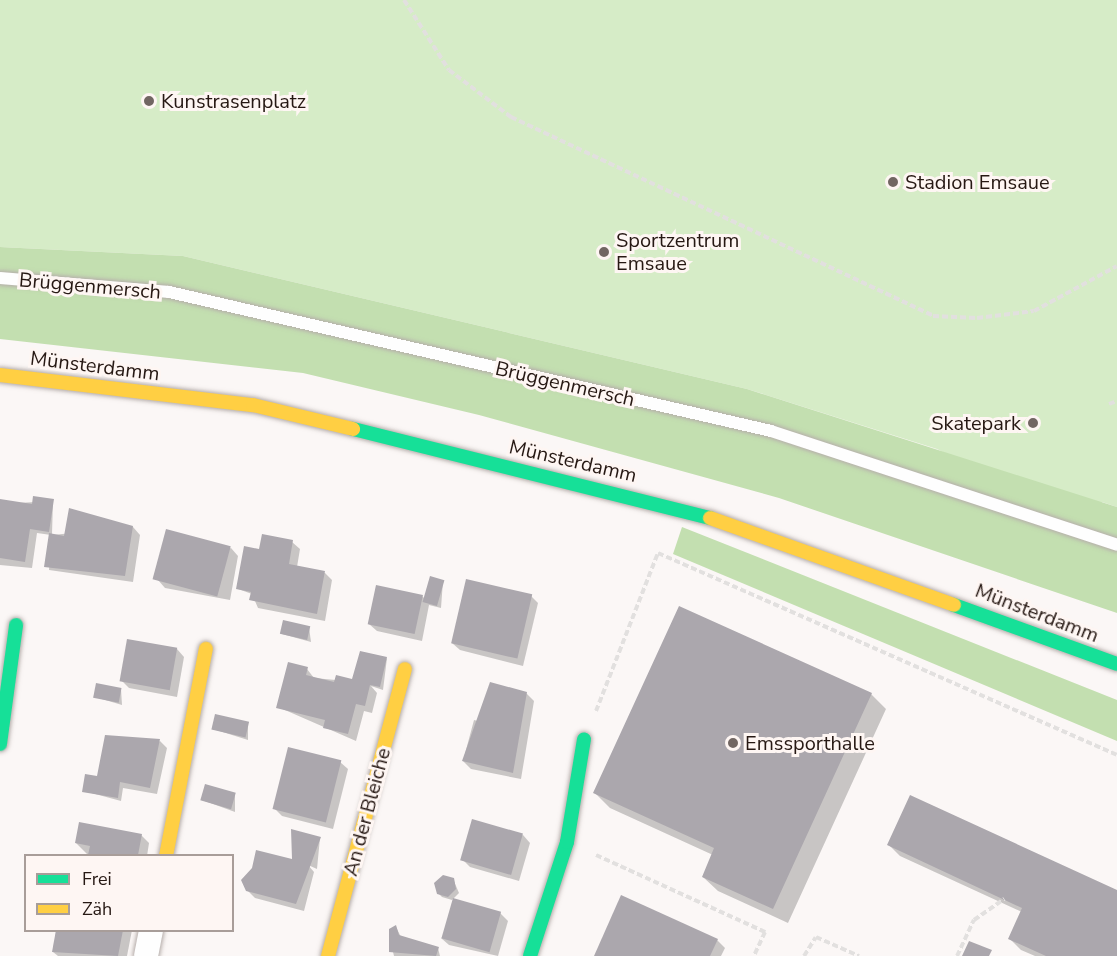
<!DOCTYPE html>
<html>
<head>
<meta charset="utf-8">
<style>
  body { margin:0 }
  #map { position:relative; width:1117px; height:956px; overflow:hidden; background:#fbf7f6; font-family:"Nunito Sans",sans-serif }
  div>[style] { position:absolute }
  .green>* { inset:0; background:#d6ecc7 }
  .forest>* { inset:0; background:#c3dfb0 }
  .shadow>* { inset:0; background:#0003 }
  .building>* { inset:0; background:#aba7ad; transform-origin:0 0 }
  .path>* { height:4px; margin-top:-2px; transform-origin:0; background:repeating-linear-gradient(90deg,#e2e0df 0 6px,transparent 0 9px) }
  .roads { filter:drop-shadow(0 0 2px #b6aeab) drop-shadow(0 0 2px #b6aeab) }
  .lane>* { height:12px; margin:-6px; padding:0 6px; transform-origin:6px; border-radius:6px; background:#fefefe }
  .street>* { height:24px; margin:-12px; padding:0 12px; transform-origin:12px; border-radius:12px; background:#fefefe }
  .fast>* { height:14px; margin:-7px; padding:0 7px; transform-origin:7px; border-radius:7px; background:#16e098 }
  .slow>* { height:14px; margin:-7px; padding:0 7px; transform-origin:7px; border-radius:7px; background:#ffcf43 }
  .dots>* { width:16px; height:16px; translate:-50% -50%; box-sizing:border-box; border:3px solid #fef6f3; border-radius:50% }
  span { translate:-50% -50%; white-space:nowrap; text-align:center; line-height:1.15; -webkit-text-stroke:6px #fef6f3; paint-order:stroke }
  .poi-label { font-size:20px; color:#261813 }
  .left { translate:0 -50%; text-align:left }
  .right { translate:-100% -50%; text-align:right }
  .street-label { font-size:20px; color:#261813 }
  .legend { position:absolute; left:24px; top:854px; width:210px; height:78px; box-sizing:border-box; background:#fef6f3; border:2px solid #a89d99; margin:0; padding:8px 10px; list-style:none; font-size:18px; color:#261813 }
  .legend li { display:flex; align-items:center; gap:12px; height:30px }
  .legend b { width:30px; border:2px solid #a89d99 }
</style>
</head>
<body>
<div id="map">
  <div class="green">
    <div style="clip-path:polygon(0 0,1117px 0,1117px 507px,1102px 502px,1089px 526px,937px 449px,747px 389px,183px 256px,0 247px)"></div>
  </div>
  <div class="forest">
    <div style="clip-path:polygon(0 247px,183px 256px,747px 389px,1117px 507px,1117px 613px,779px 498px,479px 415px,303px 373px,0 339px)"></div>
    <div style="clip-path:polygon(682px 527px,1117px 700px,1117px 741px,673px 554px)"></div>
  </div>
  <div class="shadow">
    <div style="clip-path:polygon(53px 501px,52px 535px,133px 527px,140px 535px,133px 582px,49px 570px,51px 535px,37px 533px,32px 568px,0 565px,0 504px)"></div>
    <div style="clip-path:polygon(292px 542px,300px 549px,297px 567px,325px 573px,332px 580px,325px 621px,258px 608px,252px 594px,238px 589px,258px 550px)"></div>
    <div style="clip-path:polygon(231px 548px,238px 556px,230px 600px,165px 588px,158px 580px)"></div>
    <div style="clip-path:polygon(443px 581px,441px 608px,429px 605px,422px 641px,377px 631px,369px 624px,422px 596px,426px 600px)"></div>
    <div style="clip-path:polygon(531px 596px,538px 603px,523px 666px,460px 650px,452px 643px)"></div>
    <div style="clip-path:polygon(309px 627px,311px 642px,282px 634px)"></div>
    <div style="clip-path:polygon(177px 649px,184px 657px,177px 697px,129px 688px,121px 680px)"></div>
    <div style="clip-path:polygon(387px 658px,383px 690px,371px 686px,377px 693px,372px 713px,364px 711px,356px 741px,278px 707px,307px 669px,314px 678px,358px 682px)"></div>
    <div style="clip-path:polygon(121px 689px,122px 705px,95px 697px)"></div>
    <div style="clip-path:polygon(526px 693px,534px 701px,521px 779px,471px 769px,463px 761px,474px 720px,482px 722px)"></div>
    <div style="clip-path:polygon(871px 694px,886px 709px,788px 923px,718px 891px,703px 877px,713px 855px,610px 808px,595px 793px)"></div>
    <div style="clip-path:polygon(248px 723px,248px 740px,213px 729px)"></div>
    <div style="clip-path:polygon(160px 741px,167px 748px,157px 794px,123px 788px,121px 801px,84px 791px)"></div>
    <div style="clip-path:polygon(340px 762px,348px 769px,333px 829px,282px 816px,274px 808px)"></div>
    <div style="clip-path:polygon(235px 794px,235px 812px,202px 800px)"></div>
    <div style="clip-path:polygon(141px 835px,149px 843px,147px 856px,89px 856px,76px 843px)"></div>
    <div style="clip-path:polygon(523px 835px,530px 843px,519px 881px,470px 867px,462px 859px)"></div>
    <div style="clip-path:polygon(320px 838px,317px 869px,308px 865px,314px 872px,304px 911px,255px 898px,247px 890px,297px 862px)"></div>
    <div style="clip-path:polygon(889px 845px,1117px 892px,1117px 956px,1035px 956px,1021px 950px,1010px 939px,1022px 912px,900px 856px)"></div>
    <div style="clip-path:polygon(453px 879px,459px 893px,452px 900px,442px 897px,438px 893px)"></div>
    <div style="clip-path:polygon(500px 913px,508px 921px,498px 956px,449px 945px,441px 938px)"></div>
    <div style="clip-path:polygon(396px 927px,401px 937px,438px 948px,440px 956px,394px 956px,389px 936px)"></div>
    <div style="clip-path:polygon(58px 930px,132px 930px,127px 956px,58px 956px,53px 952px)"></div>
    <div style="clip-path:polygon(717px 940px,725px 948px,721px 956px,596px 956px)"></div>
  </div>
  <div class="building">
    <div style="clip-path:polygon(33px 496px,54px 499px,49px 532px,30px 529px,25px 562px,0 558px,0 499px,32px 504px)"></div>
    <div style="clip-path:polygon(69px 508px,133px 526px,125px 576px,44px 567px,49px 533px,64px 536px)"></div>
    <div style="left:166px;top:529px;width:67px;height:52px;rotate:15deg"></div>
    <div style="clip-path:polygon(262px 534px,293px 540px,289px 564px,325px 571px,317px 614px,249px 600px,251px 592px,236px 589px,244px 546px,259px 549px)"></div>
    <div style="left:430px;top:576px;width:15px;height:27px;rotate:16deg"></div>
    <div style="left:466px;top:579px;width:68px;height:66px;rotate:13deg"></div>
    <div style="left:376px;top:585px;width:48px;height:40px;rotate:12deg"></div>
    <div style="clip-path:polygon(679px 606px,872px 693px,773px 909px,702px 877px,714px 848px,593px 793px)"></div>
    <div style="left:283px;top:620px;width:28px;height:14px;rotate:13deg"></div>
    <div style="left:127px;top:639px;width:51px;height:43px;rotate:10deg"></div>
    <div style="clip-path:polygon(360px 651px,387px 657px,380px 687px,370px 685px,365px 706px,356px 704px,348px 734px,323px 728px,325px 720px,276px 708px,288px 662px,308px 667px,306px 675px,334px 682px,336px 675px,352px 679px)"></div>
    <div style="clip-path:polygon(490px 682px,527px 692px,513px 773px,462px 761px)"></div>
    <div style="left:96px;top:683px;width:26px;height:15px;rotate:11deg"></div>
    <div style="left:215px;top:714px;width:35px;height:16px;rotate:13deg"></div>
    <div style="clip-path:polygon(105px 735px,160px 739px,150px 788px,120px 782px,118px 798px,82px 792px,85px 774px,97px 776px)"></div>
    <div style="left:288px;top:747px;width:55px;height:64px;rotate:14deg"></div>
    <div style="left:205px;top:784px;width:32px;height:17px;rotate:16deg"></div>
    <div style="clip-path:polygon(910px 795px,1117px 890px,1117px 956px,1046px 956px,1008px 939px,1022px 908px,887px 845px)"></div>
    <div style="left:472px;top:819px;width:53px;height:43px;rotate:16deg"></div>
    <div style="clip-path:polygon(79px 822px,142px 834px,138px 855px,88px 855px,90px 846px,75px 843px)"></div>
    <div style="clip-path:polygon(291px 829px,321px 837px,296px 904px,246px 891px,241px 880px,252px 868px,256px 850px,292px 859px)"></div>
    <div style="clip-path:polygon(443px 875px,454px 878px,456px 889px,448px 897px,437px 894px,434px 883px)"></div>
    <div style="clip-path:polygon(621px 895px,718px 939px,710px 956px,594px 956px)"></div>
    <div style="left:453px;top:898px;width:50px;height:42px;rotate:16deg"></div>
    <div style="clip-path:polygon(396px 925px,399px 935px,439px 947px,436px 956px,389px 952px,389px 929px)"></div>
    <div style="clip-path:polygon(56px 930px,123px 930px,118px 956px,52px 952px)"></div>
    <div style="clip-path:polygon(969px 941px,992px 950px,989px 956px,962px 956px)"></div>
  </div>
  <div class="path">
    <div style="left:404px;top:0;width:83px;rotate:57.3deg"></div>
    <div style="left:449px;top:70px;width:78px;rotate:37.2deg"></div>
    <div style="left:511px;top:117px;width:467px;rotate:25.2deg"></div>
    <div style="left:933px;top:316px;width:44px;rotate:2.6deg"></div>
    <div style="left:977px;top:318px;width:57px;rotate:-7deg"></div>
    <div style="left:1034px;top:311px;width:94px;rotate:-28.5deg"></div>
    <div style="left:1109px;top:404px;width:9px;rotate:-21deg"></div>
    <div style="left:596px;top:711px;width:170px;rotate:-68.6deg"></div>
    <div style="left:658px;top:553px;width:501px;rotate:23.75deg"></div>
    <div style="left:596px;top:855px;width:186px;rotate:24.5deg"></div>
    <div style="left:765px;top:932px;width:26px;rotate:115deg"></div>
    <div style="left:804px;top:956px;width:22px;rotate:-58deg"></div>
    <div style="left:816px;top:937px;width:47px;rotate:23.8deg"></div>
    <div style="left:957px;top:956px;width:40px;rotate:-65deg"></div>
    <div style="left:974px;top:920px;width:37px;rotate:-35deg"></div>
  </div>
  <div class="roads">
    <div class="lane">
      <div style="left:0;top:278px;width:170px;rotate:4.7deg"></div>
      <div style="left:169px;top:292px;width:618px;rotate:13deg"></div>
      <div style="left:771px;top:431px;width:364px;rotate:18.2deg"></div>
    </div>
    <div class="street">
      <div style="left:146px;top:956px;width:26px;rotate:-79deg"></div>
    </div>
    <div class="fast">
      <div style="left:353px;top:429px;width:368px;rotate:14deg"></div>
      <div style="left:954px;top:605px;width:173px;rotate:19.9deg"></div>
      <div style="left:0;top:744px;width:120px;rotate:-82.3deg"></div>
      <div style="left:530px;top:956px;width:120px;rotate:-72deg"></div>
      <div style="left:567px;top:842px;width:104px;rotate:-80.6deg"></div>
    </div>
    <div class="slow">
      <div style="left:0;top:375px;width:255px;rotate:6.8deg"></div>
      <div style="left:253px;top:405px;width:103px;rotate:13.5deg"></div>
      <div style="left:710px;top:518px;width:259px;rotate:19.6deg"></div>
      <div style="left:166px;top:856px;width:211px;rotate:-79.1deg"></div>
      <div style="left:328px;top:956px;width:297px;rotate:-75deg"></div>
    </div>
  </div>
  <div class="dots">
    <div style="left:149px;top:101px;background:#716662"></div>
    <div style="left:893px;top:182px;background:#716662"></div>
    <div style="left:604px;top:252px;background:#716662"></div>
    <div style="left:1033px;top:423px;background:#716662"></div>
    <div style="left:733px;top:743px;background:#716662"></div>
  </div>
  <div class="poi-label">
    <span class="left" style="left:161px;top:101px">Kunstrasenplatz</span>
    <span class="left" style="left:905px;top:182px">Stadion Emsaue</span>
    <span class="left" style="left:616px;top:252px">Sportzentrum<br>Emsaue</span>
    <span class="right" style="left:1021px;top:423px">Skatepark</span>
    <span class="left" style="left:745px;top:743px">Emssporthalle</span>
  </div>
  <div class="street-label">
    <span style="left:90px;top:286px;rotate:5deg">Brüggenmersch</span>
    <span style="left:95px;top:366px;rotate:7deg">Münsterdamm</span>
    <span style="left:565px;top:384px;rotate:13deg">Brüggenmersch</span>
    <span style="left:573px;top:461px;rotate:13deg">Münsterdamm</span>
    <span style="left:1037px;top:613px;rotate:21deg">Münsterdamm</span>
    <span style="left:367px;top:812px;rotate:-75deg">An der Bleiche</span>
  </div>
  <ul class="legend">
  <li><b style="height:8px;background:#16e098"></b>Frei</li>
  <li><b style="height:8px;background:#ffcf43"></b>Zäh</li>
  </ul>
</div>
</body>
</html>
